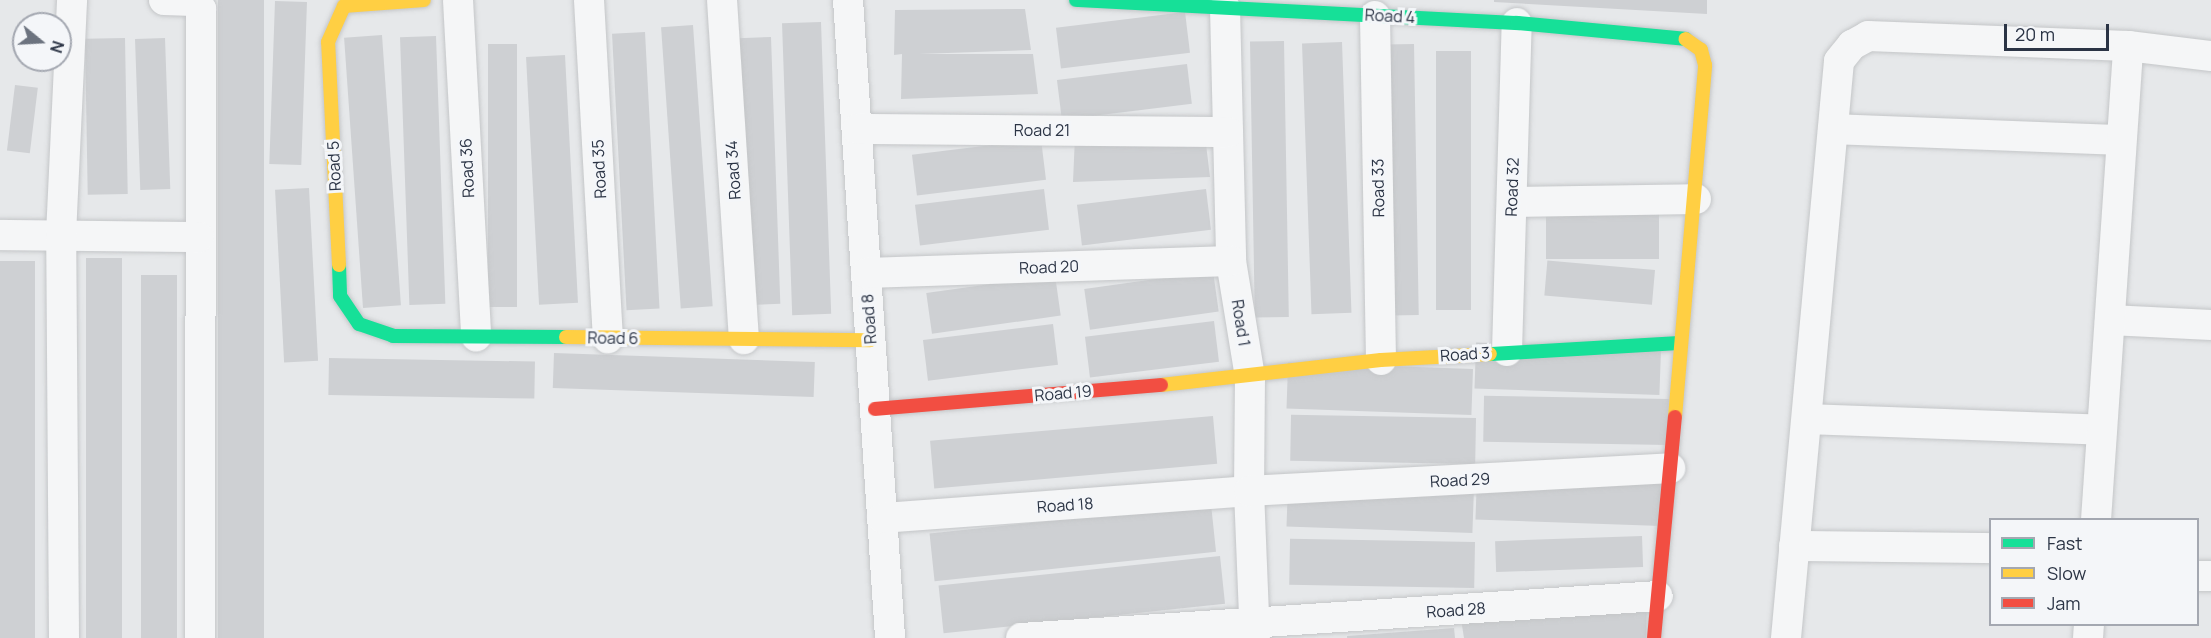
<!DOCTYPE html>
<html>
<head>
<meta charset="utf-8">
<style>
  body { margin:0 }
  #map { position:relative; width:2211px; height:638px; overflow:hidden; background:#e6e8ea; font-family:Manrope,sans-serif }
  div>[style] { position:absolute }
  .building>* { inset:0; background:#ced0d3; transform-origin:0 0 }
  .roads { filter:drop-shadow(0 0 2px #c4c6c8) drop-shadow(0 0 2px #c4c6c8) }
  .street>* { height:30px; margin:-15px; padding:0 15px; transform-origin:15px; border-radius:15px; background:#f5f6f7 }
  .fast>* { height:14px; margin:-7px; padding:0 7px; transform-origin:7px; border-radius:7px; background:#16e098 }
  .slow>* { height:14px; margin:-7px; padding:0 7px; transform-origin:7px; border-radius:7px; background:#ffcf43 }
  .jam>* { height:14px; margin:-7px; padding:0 7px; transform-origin:7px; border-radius:7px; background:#f24e42 }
  span { translate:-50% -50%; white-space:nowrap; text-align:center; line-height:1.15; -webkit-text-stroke:6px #f4f6f9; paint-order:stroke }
  .street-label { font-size:16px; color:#2b3445 }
  .legend { position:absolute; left:1989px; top:518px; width:210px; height:108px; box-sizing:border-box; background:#f4f6f9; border:2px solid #a4a8b1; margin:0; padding:8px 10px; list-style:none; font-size:18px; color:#2b3445 }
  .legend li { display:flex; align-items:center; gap:12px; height:30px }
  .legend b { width:30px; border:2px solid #a4a8b1 }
  .north { position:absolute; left:12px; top:12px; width:60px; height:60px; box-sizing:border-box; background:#f4f6f9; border:2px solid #a4a8b1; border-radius:50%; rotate:108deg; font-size:16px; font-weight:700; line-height:24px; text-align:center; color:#2b3445 }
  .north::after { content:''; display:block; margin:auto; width:21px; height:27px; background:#6c737f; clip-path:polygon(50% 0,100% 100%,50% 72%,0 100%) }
  .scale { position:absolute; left:2004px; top:24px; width:105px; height:27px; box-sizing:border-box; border:3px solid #2b3445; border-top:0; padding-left:8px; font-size:18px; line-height:21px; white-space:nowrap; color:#2b3445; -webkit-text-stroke:4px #f4f6f9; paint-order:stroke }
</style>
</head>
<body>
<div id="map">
  <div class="building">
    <div style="left:218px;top:0;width:46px;height:638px"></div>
    <div style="clip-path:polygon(1494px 0,1707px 0,1707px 14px,1494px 2px)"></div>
    <div style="left:275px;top:1px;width:32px;height:163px;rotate:2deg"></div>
    <div style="clip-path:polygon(1025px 9px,1031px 50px,919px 54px,1033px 54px,1038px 94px,901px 99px,902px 54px,894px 55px,895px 10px)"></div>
    <div style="left:1185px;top:12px;width:41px;height:130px;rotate:83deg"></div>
    <div style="left:821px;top:22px;width:292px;height:39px;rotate:88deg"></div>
    <div style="left:693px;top:25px;width:282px;height:32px;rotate:86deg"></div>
    <div style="left:645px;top:32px;width:277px;height:33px;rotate:87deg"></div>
    <div style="left:382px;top:35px;width:271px;height:38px;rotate:86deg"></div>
    <div style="left:436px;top:36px;width:268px;height:36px;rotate:88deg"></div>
    <div style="left:771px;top:37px;width:267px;height:33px;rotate:88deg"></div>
    <div style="left:125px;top:38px;width:156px;height:40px;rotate:89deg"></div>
    <div style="left:165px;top:38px;width:151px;height:30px;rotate:88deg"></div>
    <div style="left:1284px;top:41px;width:276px;height:34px;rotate:89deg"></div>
    <div style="left:1342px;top:42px;width:271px;height:40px;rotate:88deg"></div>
    <div style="left:488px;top:44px;width:29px;height:263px"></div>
    <div style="left:1414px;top:44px;width:271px;height:29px;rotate:89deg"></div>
    <div style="left:1471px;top:51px;width:259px;height:35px;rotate:90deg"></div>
    <div style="left:565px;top:55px;width:248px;height:39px;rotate:87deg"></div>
    <div style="left:1187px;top:64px;width:40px;height:131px;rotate:83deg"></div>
    <div style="left:15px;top:85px;width:23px;height:66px;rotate:7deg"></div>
    <div style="clip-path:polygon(1075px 136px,1205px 136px,1210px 177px,1073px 182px)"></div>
    <div style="left:1041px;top:139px;width:41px;height:130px;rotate:83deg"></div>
    <div style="left:309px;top:188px;width:173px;height:34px;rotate:87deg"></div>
    <div style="left:1044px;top:189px;width:41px;height:130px;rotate:83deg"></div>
    <div style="left:1206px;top:189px;width:41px;height:130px;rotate:83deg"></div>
    <div style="left:1659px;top:210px;width:49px;height:113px;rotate:90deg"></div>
    <div style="left:86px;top:258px;width:36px;height:380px"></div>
    <div style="left:0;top:261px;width:35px;height:377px"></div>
    <div style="left:1655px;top:270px;width:35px;height:108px;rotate:95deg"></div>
    <div style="left:1213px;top:271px;width:41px;height:130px;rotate:82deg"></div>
    <div style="left:141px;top:275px;width:36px;height:363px"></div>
    <div style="left:1055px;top:275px;width:41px;height:130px;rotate:82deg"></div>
    <div style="left:1214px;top:321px;width:41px;height:130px;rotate:83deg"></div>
    <div style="left:1053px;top:324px;width:41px;height:131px;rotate:83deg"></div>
    <div style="left:1661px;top:349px;width:46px;height:185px;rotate:92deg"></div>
    <div style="left:554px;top:353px;width:261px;height:35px;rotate:2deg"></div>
    <div style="left:329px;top:358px;width:206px;height:37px;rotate:1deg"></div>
    <div style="left:1473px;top:369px;width:46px;height:185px;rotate:92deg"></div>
    <div style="left:1669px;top:399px;width:46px;height:185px;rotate:91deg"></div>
    <div style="left:1213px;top:416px;width:48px;height:284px;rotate:85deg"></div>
    <div style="left:1476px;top:418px;width:46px;height:185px;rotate:91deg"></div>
    <div style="left:1663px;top:479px;width:47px;height:186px;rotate:92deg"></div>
    <div style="left:1474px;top:487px;width:46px;height:186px;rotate:92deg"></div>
    <div style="left:1211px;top:504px;width:48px;height:283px;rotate:84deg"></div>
    <div style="left:1642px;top:536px;width:31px;height:147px;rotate:88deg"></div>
    <div style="left:1475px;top:542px;width:46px;height:185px;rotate:91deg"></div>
    <div style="left:1220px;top:556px;width:48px;height:283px;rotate:84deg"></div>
    <div style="clip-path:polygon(1647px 606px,1646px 638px,1464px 638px,1461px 619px)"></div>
    <div style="clip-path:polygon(1454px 628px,1455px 638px,1347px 638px,1347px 636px)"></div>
  </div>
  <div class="roads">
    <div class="street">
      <div style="left:164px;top:0;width:30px;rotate:2deg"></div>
      <div style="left:194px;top:1px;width:11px;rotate:49deg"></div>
      <div style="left:201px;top:9px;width:629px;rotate:90.09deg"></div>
      <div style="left:458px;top:0;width:337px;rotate:86.9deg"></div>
      <div style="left:589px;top:0;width:339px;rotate:86.8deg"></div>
      <div style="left:722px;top:0;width:340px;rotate:86.3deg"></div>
      <div style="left:848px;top:0;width:639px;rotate:86.23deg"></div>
      <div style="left:1225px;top:8px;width:253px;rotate:88.6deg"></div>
      <div style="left:1231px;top:261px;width:118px;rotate:80.7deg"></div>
      <div style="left:1250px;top:377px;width:114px;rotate:90.5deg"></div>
      <div style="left:1249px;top:491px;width:147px;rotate:87.7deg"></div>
      <div style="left:1375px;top:16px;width:344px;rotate:89deg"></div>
      <div style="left:857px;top:129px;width:371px;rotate:0.5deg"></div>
      <div style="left:1833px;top:129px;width:288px;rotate:2.2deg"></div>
      <div style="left:1512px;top:202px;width:184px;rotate:-0.9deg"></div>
      <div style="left:0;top:235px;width:199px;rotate:0.6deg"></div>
      <div style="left:866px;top:273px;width:365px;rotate:-1.9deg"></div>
      <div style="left:2110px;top:320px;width:101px;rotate:2.8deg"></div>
      <div style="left:1507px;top:351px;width:328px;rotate:-88.3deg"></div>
      <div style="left:1807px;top:419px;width:295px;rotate:2.1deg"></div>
      <div style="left:882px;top:518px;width:368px;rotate:-4.2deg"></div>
      <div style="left:1249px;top:491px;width:422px;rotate:-3.1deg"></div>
      <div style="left:2096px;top:520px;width:475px;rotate:-86.1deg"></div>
      <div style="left:1794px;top:546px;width:196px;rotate:0.6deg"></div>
      <div style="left:2198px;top:576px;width:13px"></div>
      <div style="left:64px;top:638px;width:403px;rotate:-90.4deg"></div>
      <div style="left:61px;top:235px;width:235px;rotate:-87.3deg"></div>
      <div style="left:1021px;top:638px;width:638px;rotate:-3.77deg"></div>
      <div style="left:1786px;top:638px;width:579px;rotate:-84.75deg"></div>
      <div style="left:1839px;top:61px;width:21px;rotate:-51deg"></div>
      <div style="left:1852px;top:45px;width:18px;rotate:-29deg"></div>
      <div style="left:1868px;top:36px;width:260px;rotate:2.2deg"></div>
      <div style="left:2128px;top:46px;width:84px;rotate:6.9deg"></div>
      <div style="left:2088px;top:638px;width:14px;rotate:-86deg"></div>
    </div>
    <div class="fast">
      <div style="left:1076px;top:0;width:442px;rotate:3deg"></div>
      <div style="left:1517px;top:23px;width:169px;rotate:5.4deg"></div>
      <div style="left:339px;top:265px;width:31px;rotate:88deg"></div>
      <div style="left:340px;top:296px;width:34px;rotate:56deg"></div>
      <div style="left:359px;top:324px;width:36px;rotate:19deg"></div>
      <div style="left:393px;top:336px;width:173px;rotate:0.3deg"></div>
      <div style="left:1490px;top:354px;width:191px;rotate:-3.3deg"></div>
    </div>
    <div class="slow">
      <div style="left:339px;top:265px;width:223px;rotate:-92.8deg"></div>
      <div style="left:328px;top:42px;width:39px;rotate:-66deg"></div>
      <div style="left:344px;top:6px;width:80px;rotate:-4.3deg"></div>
      <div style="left:566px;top:337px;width:304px;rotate:0.6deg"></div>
      <div style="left:1161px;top:385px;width:221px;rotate:-6.5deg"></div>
      <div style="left:1381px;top:360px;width:109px;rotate:-3.2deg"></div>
      <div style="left:1675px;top:417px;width:353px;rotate:-85.1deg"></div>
      <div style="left:1705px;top:65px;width:16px;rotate:-105deg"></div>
      <div style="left:1701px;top:50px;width:19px;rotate:-145deg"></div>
    </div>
    <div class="jam">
      <div style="left:875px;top:409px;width:287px;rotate:-4.8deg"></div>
      <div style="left:1654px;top:638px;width:222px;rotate:-84.6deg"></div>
    </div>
  </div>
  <div class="street-label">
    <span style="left:1390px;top:16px;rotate:3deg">Road 4</span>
    <span style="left:1042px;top:130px">Road 21</span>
    <span style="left:334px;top:166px;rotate:-93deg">Road 5</span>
    <span style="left:467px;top:168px;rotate:-93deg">Road 36</span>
    <span style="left:599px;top:169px;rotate:-93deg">Road 35</span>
    <span style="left:733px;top:170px;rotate:-94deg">Road 34</span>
    <span style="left:1512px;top:187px;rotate:-88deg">Road 32</span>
    <span style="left:1378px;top:188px;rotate:-91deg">Road 33</span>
    <span style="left:1049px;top:267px;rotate:-2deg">Road 20</span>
    <span style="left:869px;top:319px;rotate:-94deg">Road 8</span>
    <span style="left:1241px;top:323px;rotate:81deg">Road 1</span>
    <span style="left:613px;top:338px;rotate:1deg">Road 6</span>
    <span style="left:1465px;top:354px;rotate:-4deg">Road 3</span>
    <span style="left:1063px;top:393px;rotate:-5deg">Road 19</span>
    <span style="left:1460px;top:480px;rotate:-3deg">Road 29</span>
    <span style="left:1065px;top:505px;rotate:-4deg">Road 18</span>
    <span style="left:1456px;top:610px;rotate:-4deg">Road 28</span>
  </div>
  <ul class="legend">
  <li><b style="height:8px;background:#16e098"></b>Fast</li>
  <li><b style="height:8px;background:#ffcf43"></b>Slow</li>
  <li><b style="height:8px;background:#f24e42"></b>Jam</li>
  </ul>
  <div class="north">N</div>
  <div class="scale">20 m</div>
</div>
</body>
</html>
